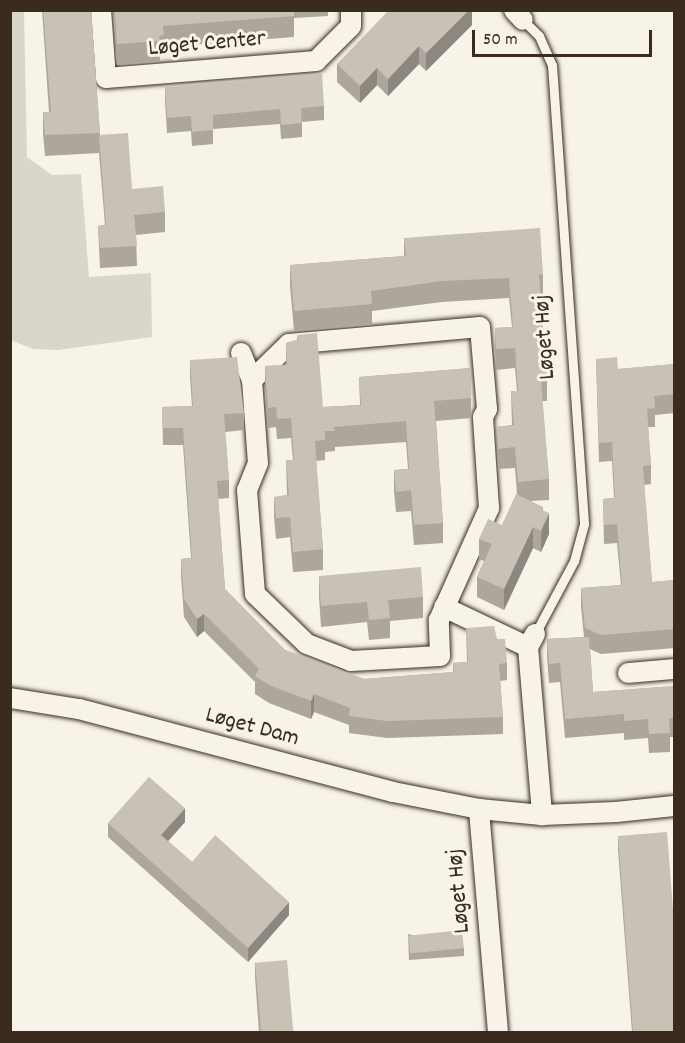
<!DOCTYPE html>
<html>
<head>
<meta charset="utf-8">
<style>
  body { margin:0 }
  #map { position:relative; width:685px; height:1043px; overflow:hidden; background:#f7f3e8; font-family:Dekko,sans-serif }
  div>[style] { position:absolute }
  .green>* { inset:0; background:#dbd6cb }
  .roads { filter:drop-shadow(0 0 2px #3b2a1e) drop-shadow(0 0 2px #3b2a1e) }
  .service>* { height:9px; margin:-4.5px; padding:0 4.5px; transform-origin:4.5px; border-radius:4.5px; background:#f7f3e8 }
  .minor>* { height:20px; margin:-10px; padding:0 10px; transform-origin:10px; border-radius:10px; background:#f7f3e8 }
  .wall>* { inset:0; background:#aca69d }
  .shaded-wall>* { inset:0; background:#8c877f }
  .building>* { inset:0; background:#c8c1b6; transform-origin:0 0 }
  span { translate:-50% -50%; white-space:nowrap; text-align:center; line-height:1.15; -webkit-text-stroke:6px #f7f3e8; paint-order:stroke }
  .street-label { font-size:24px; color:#3b2a1e }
  .frame { position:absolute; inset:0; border:12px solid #3b2a1e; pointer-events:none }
  .scale { position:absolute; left:472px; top:30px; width:180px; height:27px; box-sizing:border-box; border:3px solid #3b2a1e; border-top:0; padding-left:8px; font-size:18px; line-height:21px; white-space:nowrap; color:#3b2a1e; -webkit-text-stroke:4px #f7f3e8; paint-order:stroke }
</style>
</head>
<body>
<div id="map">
  <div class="green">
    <div style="clip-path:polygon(10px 11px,24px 11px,27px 157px,52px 175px,81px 174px,89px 277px,151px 273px,152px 337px,58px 350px,33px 349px,11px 340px)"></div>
  </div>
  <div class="roads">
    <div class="service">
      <div style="left:523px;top:20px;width:23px;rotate:45deg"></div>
      <div style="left:539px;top:36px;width:32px;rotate:66deg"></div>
      <div style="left:552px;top:65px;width:460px;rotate:86deg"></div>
      <div style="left:584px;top:524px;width:38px;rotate:105deg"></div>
      <div style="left:574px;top:561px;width:83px;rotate:118.1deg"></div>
    </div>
    <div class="minor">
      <div style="left:101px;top:10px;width:68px;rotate:85.8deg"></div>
      <div style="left:106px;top:78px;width:211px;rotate:-4.6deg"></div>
      <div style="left:316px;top:61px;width:49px;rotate:-45deg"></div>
      <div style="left:351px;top:26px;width:16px;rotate:-90deg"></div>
      <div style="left:514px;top:10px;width:13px;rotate:48deg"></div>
      <div style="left:241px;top:353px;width:29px;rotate:68deg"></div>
      <div style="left:252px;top:380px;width:83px;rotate:85.9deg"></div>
      <div style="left:258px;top:463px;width:29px;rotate:112deg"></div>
      <div style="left:247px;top:490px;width:104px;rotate:85.6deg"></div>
      <div style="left:255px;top:594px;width:72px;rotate:43.9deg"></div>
      <div style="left:307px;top:644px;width:47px;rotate:21.1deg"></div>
      <div style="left:351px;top:661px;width:89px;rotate:-3.2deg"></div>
      <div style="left:440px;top:656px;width:36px;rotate:-92deg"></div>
      <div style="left:439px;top:620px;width:123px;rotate:-65.9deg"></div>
      <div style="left:489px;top:508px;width:91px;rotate:-93.8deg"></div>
      <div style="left:483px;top:417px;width:9px;rotate:-63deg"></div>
      <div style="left:487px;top:409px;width:82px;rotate:-94.9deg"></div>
      <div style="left:480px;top:327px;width:192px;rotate:174.9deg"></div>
      <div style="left:289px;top:344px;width:52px;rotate:135.8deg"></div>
      <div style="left:444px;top:607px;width:93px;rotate:25.5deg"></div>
      <div style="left:535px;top:634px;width:15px;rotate:118deg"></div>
      <div style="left:528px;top:647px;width:169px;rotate:85.2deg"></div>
      <div style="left:628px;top:673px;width:46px;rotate:-5deg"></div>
      <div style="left:10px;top:698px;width:70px;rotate:9.1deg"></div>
      <div style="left:79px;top:709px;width:325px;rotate:14.8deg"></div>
      <div style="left:393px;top:792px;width:88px;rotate:11.2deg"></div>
      <div style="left:498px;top:1032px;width:224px;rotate:-94.9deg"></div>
      <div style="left:479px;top:809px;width:63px;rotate:5.4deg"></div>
      <div style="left:542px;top:815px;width:74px;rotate:-2.3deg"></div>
      <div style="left:616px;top:812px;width:58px;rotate:-5.9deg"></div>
    </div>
  </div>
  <div class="wall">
    <div style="clip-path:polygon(42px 10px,91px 10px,100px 135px,132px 189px,165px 212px,165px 232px,136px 235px,137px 266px,100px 268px,98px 226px,105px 225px,99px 153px,45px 156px,43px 133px,43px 112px,49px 112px)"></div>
    <div style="clip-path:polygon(114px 10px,328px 10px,328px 16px,294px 18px,294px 37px,164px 47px,164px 56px,160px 56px,160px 62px,117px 65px)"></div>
    <div style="clip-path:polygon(472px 10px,472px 25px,426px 71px,419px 64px,388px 96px,377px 85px,360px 103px,337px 82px,337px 64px)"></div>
    <div style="clip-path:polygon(165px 87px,324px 106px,324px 120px,302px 122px,302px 137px,281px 139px,280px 124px,213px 129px,213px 144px,192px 146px,191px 131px,167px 133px,165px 101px)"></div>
    <div style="clip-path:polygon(404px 238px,543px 274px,543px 295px,540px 295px,547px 380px,547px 401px,542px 401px,549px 479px,549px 500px,531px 501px,543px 511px,549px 534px,541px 552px,533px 548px,504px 610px,477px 597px,477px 577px,484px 561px,479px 559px,479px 539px,502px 525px,517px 495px,515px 468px,498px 469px,497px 447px,497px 427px,512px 425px,511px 391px,517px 391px,515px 368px,496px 370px,495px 348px,495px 328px,512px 327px,509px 298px,442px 302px,372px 311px,372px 325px,294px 331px,290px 286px,290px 265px,404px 256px)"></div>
    <div style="clip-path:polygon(297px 335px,323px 407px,360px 405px,359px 377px,471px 368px,471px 418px,436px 421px,443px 523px,443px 543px,414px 545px,411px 511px,396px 512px,394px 491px,394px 470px,408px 469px,406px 442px,335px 447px,335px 451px,325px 452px,325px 460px,316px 461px,323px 549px,323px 570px,293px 572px,290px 537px,276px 539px,274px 517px,274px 497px,287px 495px,286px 460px,293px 460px,291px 438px,277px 439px,276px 427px,268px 428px,265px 387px,265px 366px,286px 365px,286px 343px,297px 340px)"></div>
    <div style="clip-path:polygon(596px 359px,618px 369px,675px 364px,675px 413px,655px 415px,655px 427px,648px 427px,651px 465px,651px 484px,644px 485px,652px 582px,675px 580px,675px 648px,601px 654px,590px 649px,593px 692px,675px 686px,675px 737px,670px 737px,670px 752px,649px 753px,648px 738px,624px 740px,624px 733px,565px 738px,560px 682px,549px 683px,547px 658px,547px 639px,584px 637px,581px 607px,581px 588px,621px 585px,617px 543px,604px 544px,603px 499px,614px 498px,612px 461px,599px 462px)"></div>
    <div style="clip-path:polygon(190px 360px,244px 413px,244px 430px,225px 432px,229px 480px,229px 498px,218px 499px,225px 589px,285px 650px,364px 679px,453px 672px,453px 663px,467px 662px,466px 628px,497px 639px,507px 663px,507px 680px,500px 681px,503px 717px,503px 734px,387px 738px,349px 733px,349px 725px,314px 712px,311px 719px,269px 703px,255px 694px,255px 682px,204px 631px,197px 637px,184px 617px,181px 576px,181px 559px,191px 558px,183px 445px,163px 445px,162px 407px,192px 406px,190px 378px)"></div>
    <div style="clip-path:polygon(319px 576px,423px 597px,423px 618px,390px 621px,390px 638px,369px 640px,367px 622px,321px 627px,319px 597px)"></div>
    <div style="clip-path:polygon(185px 822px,168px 841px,192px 862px,289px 915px,248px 962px,108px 837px,108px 823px)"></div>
    <div style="clip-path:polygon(618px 836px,675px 1032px,632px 1032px,618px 850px)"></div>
    <div style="clip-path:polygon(408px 934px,464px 948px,464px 956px,409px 960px)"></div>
    <div style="clip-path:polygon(255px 962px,293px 1032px,259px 1032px,255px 977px)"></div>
  </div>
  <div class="shaded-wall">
    <div style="clip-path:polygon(469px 10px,472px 10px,472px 25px,426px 71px,426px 53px)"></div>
    <div style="clip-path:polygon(419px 46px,419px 64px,388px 96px,388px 79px)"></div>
    <div style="clip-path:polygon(377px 68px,377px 85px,360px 103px,360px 86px)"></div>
    <div style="clip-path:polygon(543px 507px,543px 526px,549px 513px,549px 534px,541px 552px,542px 510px)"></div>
    <div style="clip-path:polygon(533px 527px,533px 548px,504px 610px,504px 589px)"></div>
    <div style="clip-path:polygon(204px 614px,204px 631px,197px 637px,197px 619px)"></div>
    <div style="clip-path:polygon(314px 694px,314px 712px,311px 719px,311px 701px)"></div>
    <div style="clip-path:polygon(185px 808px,185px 822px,161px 849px,161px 835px)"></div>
    <div style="clip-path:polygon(289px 902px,289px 915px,248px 962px,248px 948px)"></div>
  </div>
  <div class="building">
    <div style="clip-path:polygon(43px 10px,91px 10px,100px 133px,45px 135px,43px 112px,51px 112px)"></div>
    <div style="clip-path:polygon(115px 10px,294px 10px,294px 16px,163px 26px,164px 35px,159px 36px,160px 41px,117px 44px)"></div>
    <div style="clip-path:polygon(389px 10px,469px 10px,426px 53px,419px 46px,388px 79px,377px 68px,360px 86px,337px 64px)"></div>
    <div style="clip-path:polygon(322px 74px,324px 106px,301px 108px,302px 123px,281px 125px,280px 109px,213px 115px,213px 130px,192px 132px,191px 116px,167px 118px,165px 87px)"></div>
    <div style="clip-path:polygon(128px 133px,132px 189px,163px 186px,165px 212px,134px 215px,137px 246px,100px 248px,98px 226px,106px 225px,99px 135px)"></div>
    <div style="clip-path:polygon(540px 228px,543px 274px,539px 275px,547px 380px,541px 380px,549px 479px,518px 482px,515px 447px,498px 449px,497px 427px,514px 425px,511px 391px,518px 391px,515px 348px,496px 349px,495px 328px,513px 327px,509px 278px,442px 281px,371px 291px,372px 304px,294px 311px,290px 265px,406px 256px,404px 238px)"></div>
    <div style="clip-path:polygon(317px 333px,323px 407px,361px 405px,359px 377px,471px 368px,471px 398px,434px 401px,443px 523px,414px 525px,411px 490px,396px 492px,394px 470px,409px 469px,406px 421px,334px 427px,335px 431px,325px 431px,325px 440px,315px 441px,323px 549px,293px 552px,290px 517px,276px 518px,274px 497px,289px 495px,286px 460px,294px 460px,291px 418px,277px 419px,276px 407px,268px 408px,265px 366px,287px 365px,286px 343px,298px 340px,297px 335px)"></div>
    <div style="clip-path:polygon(237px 357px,244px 413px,224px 414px,229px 480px,217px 481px,225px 589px,285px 650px,364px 679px,454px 672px,453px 663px,468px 662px,466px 628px,494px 626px,497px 639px,505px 639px,507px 663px,499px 664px,503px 717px,387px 721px,349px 716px,350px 708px,314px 694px,311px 701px,269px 685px,255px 676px,259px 669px,204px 614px,197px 619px,184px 599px,181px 559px,192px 558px,183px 428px,163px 428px,162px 407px,193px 406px,190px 360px)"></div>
    <div style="clip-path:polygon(617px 357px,618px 369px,675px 364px,675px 394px,654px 396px,655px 408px,647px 409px,651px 465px,643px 466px,652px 582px,675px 580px,675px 629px,601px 635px,585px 628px,581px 588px,622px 585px,617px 524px,604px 525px,603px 499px,615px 498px,612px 442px,599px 443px,596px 359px)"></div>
    <div style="clip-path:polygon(516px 494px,543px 507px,542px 510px,549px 513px,541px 531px,533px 527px,504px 589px,477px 577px,492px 544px,479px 539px,488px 519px,502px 525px)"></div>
    <div style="clip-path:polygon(421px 567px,423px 597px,388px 600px,390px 618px,369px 620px,367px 602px,321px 606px,319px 576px)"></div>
    <div style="clip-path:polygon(589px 637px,593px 692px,675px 686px,675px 718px,669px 718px,670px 733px,649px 734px,648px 719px,624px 721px,624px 714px,565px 719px,560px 663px,549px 664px,547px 639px)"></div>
    <div style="clip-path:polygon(149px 777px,185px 808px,161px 835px,192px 862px,215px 835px,289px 902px,248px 948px,108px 823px)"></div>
    <div style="clip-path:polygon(667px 832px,675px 935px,675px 1032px,633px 1032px,618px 836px)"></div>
    <div style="left:462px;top:930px;width:18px;height:54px;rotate:84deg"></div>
    <div style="left:287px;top:960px;width:72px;height:32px;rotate:85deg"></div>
  </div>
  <div class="street-label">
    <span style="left:207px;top:45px;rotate:-5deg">Løget Center</span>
    <span style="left:546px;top:337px;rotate:-94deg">Løget Høj</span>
    <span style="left:252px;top:728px;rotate:15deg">Løget Dam</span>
    <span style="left:460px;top:891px;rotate:-95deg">Løget Høj</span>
  </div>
  <div class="frame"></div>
  <div class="scale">50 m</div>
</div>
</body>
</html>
